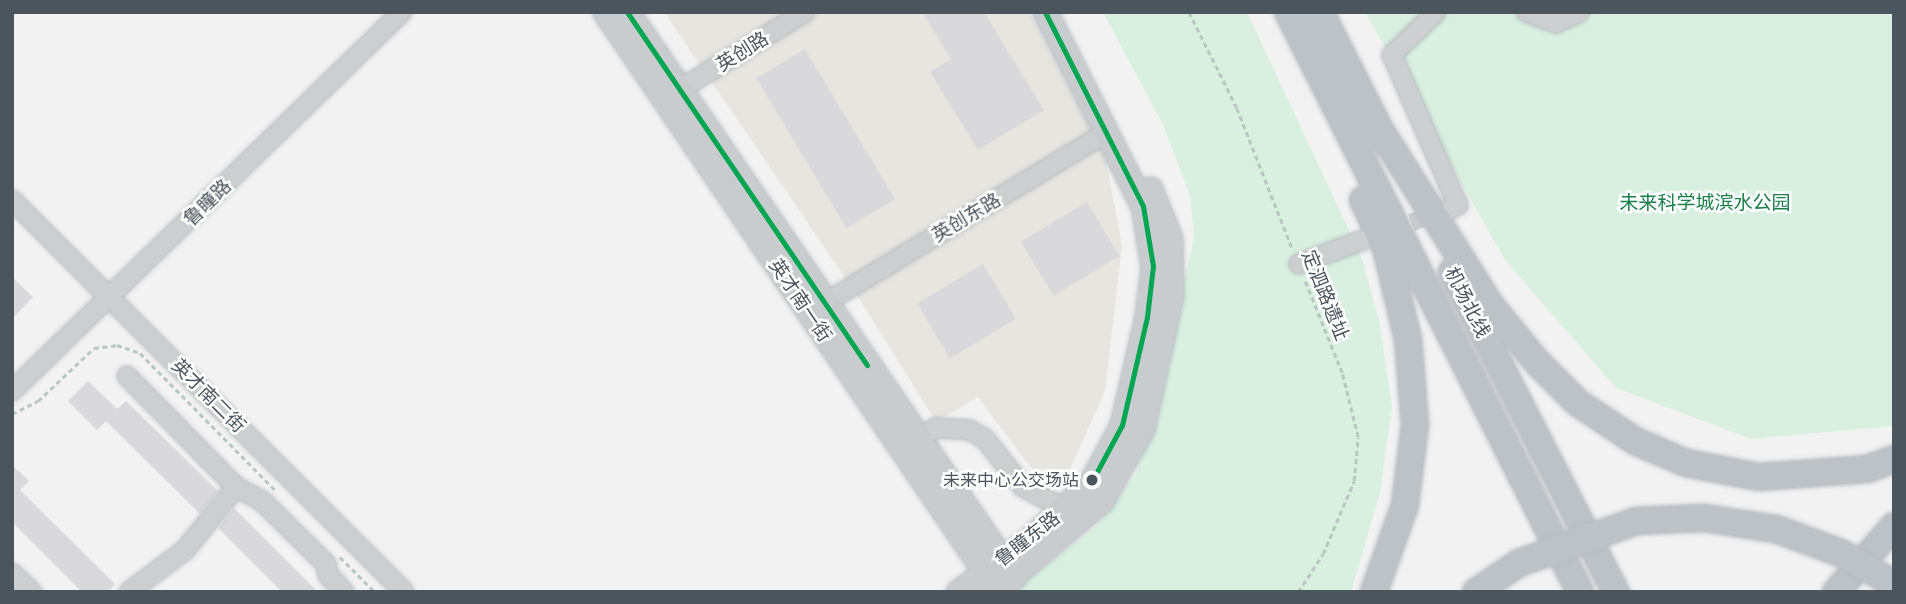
<!DOCTYPE html>
<html>
<head>
<meta charset="utf-8">
<style>
  body { margin:0 }
  #map { position:relative; width:1906px; height:604px; overflow:hidden; background:#f3f2f2; font-family:Commissioner,"Noto Sans SC",sans-serif }
  div>[style] { position:absolute }
  .commercial>* { inset:0; background:#e7e5e0 }
  .green>* { inset:0; background:#d9f0e1 }
  .building>* { inset:0; background:#d9d9db; transform-origin:0 0 }
  .minor-tunnel>* { height:18px; margin-top:-9px; transform-origin:0; background:repeating-linear-gradient(90deg,#c9cbcd 0 18px,transparent 0 27px) }
  .path>* { height:2.5px; margin-top:-1.25px; transform-origin:0; background:repeating-linear-gradient(90deg,#bac6c2 0 5px,transparent 0 8.5px) }
  .roads { filter:drop-shadow(0 0 2px #b8bcc1) drop-shadow(0 0 2px #b8bcc1) }
  .minor>* { height:18px; margin:-9px; padding:0 9px; transform-origin:9px; border-radius:9px; background:#ccced0 }
  .major>* { height:23px; margin:-11.5px; padding:0 11.5px; transform-origin:11.5px; border-radius:11.5px; background:#c8ccce }
  .highway>* { height:26px; margin:-13px; padding:0 13px; transform-origin:13px; border-radius:13px; background:#bdc2c7 }
  .bridges { filter:drop-shadow(0 0 2px #b8bcc1) drop-shadow(0 0 2px #b8bcc1) }
  .highway-bridge>* { height:26px; margin:-13px; padding:0 13px; transform-origin:13px; border-radius:13px; background:#bdc2c7 }
  .bus-1>* { height:5px; margin:-2.5px; padding:0 2.5px; transform-origin:2.5px; border-radius:2.5px; background:#00a651 }
  .dots>* { width:19px; height:19px; translate:-50% -50%; box-sizing:border-box; border:4px solid #fff; border-radius:50% }
  span { translate:-50% -50%; white-space:nowrap; text-align:center; line-height:1.15; -webkit-text-stroke:5px #fff; paint-order:stroke }
  .bus-label { font-size:17px; color:#4a555e }
  .right { translate:-100% -50%; text-align:right }
  .street-label { font-size:19px; color:#4a555e }
  .park-label { font-size:19px; color:#1b7f4b }
  .frame { position:absolute; inset:0; border:14px solid #4a555e; pointer-events:none }
</style>
</head>
<body>
<div id="map">
  <div class="commercial">
    <div style="clip-path:polygon(664px 12px,1029px 12px,1106px 161px,1122px 246px,1105px 391px,1070px 469px,1032px 469px,978px 397px,936px 422px,859px 298px)"></div>
  </div>
  <div class="green">
    <div style="clip-path:polygon(1103px 12px,1247px 12px,1361px 256px,1379px 320px,1392px 406px,1380px 493px,1351px 592px,1011px 592px,1094px 528px,1137px 473px,1194px 239px,1190px 195px,1163px 125px)"></div>
    <div style="clip-path:polygon(1365px 12px,1894px 12px,1894px 426px,1751px 439px,1616px 388px,1505px 260px)"></div>
  </div>
  <div class="building">
    <div style="clip-path:polygon(922px 12px,984px 12px,1044px 110px,978px 150px,930px 72px,951px 59px)"></div>
    <div style="left:805px;top:49px;width:175px;height:57px;rotate:59deg"></div>
    <div style="left:1087px;top:202px;width:63px;height:77px;rotate:59deg"></div>
    <div style="left:983px;top:264px;width:64px;height:77px;rotate:59deg"></div>
    <div style="clip-path:polygon(12px 277px,33px 297px,12px 319px)"></div>
    <div style="clip-path:polygon(88px 381px,117px 409px,126px 401px,218px 491px,200px 514px,106px 421px,97px 430px,68px 401px)"></div>
    <div style="clip-path:polygon(12px 465px,29px 481px,20px 490px,115px 584px,108px 592px,82px 592px,12px 522px)"></div>
    <div style="clip-path:polygon(234px 508px,318px 592px,282px 592px,218px 528px)"></div>
  </div>
  <div class="minor-tunnel">
    <div style="left:1386px;top:232px;width:60px;rotate:-20.6deg"></div>
  </div>
  <div class="path">
    <div style="left:1189px;top:12px;width:107px;rotate:63.4deg"></div>
    <div style="left:1237px;top:108px;width:153px;rotate:68.5deg"></div>
    <div style="left:12px;top:414px;width:29px;rotate:-27deg"></div>
    <div style="left:38px;top:401px;width:77px;rotate:-43.4deg"></div>
    <div style="left:94px;top:348px;width:23px;rotate:-7deg"></div>
    <div style="left:117px;top:345px;width:24px;rotate:19deg"></div>
    <div style="left:140px;top:353px;width:195px;rotate:45.4deg"></div>
    <div style="left:340px;top:557px;width:49px;rotate:45deg"></div>
    <div style="left:1298px;top:592px;width:45px;rotate:-56.7deg"></div>
    <div style="left:1323px;top:554px;width:79px;rotate:-67deg"></div>
    <div style="left:1354px;top:481px;width:44px;rotate:-84.8deg"></div>
    <div style="left:1358px;top:437px;width:66px;rotate:-104deg"></div>
    <div style="left:1342px;top:373px;width:101px;rotate:-112deg"></div>
  </div>
  <div class="roads">
    <div class="minor">
      <div style="left:1436px;top:12px;width:62px;rotate:135.7deg"></div>
      <div style="left:1392px;top:55px;width:164px;rotate:66.3deg"></div>
      <div style="left:1458px;top:205px;width:9px;rotate:153deg"></div>
      <div style="left:1526px;top:12px;width:32px;rotate:20deg"></div>
      <div style="left:1556px;top:23px;width:26px;rotate:-25deg"></div>
      <div style="left:679px;top:90px;width:148px;rotate:-31.8deg"></div>
      <div style="left:12px;top:200px;width:554px;rotate:45deg"></div>
      <div style="left:1299px;top:264px;width:68px;rotate:-20.6deg"></div>
      <div style="left:825px;top:303px;width:330px;rotate:-31.2deg"></div>
      <div style="left:127px;top:376px;width:156px;rotate:45.5deg"></div>
      <div style="left:236px;top:487px;width:30px;rotate:28deg"></div>
      <div style="left:262px;top:501px;width:90px;rotate:44.5deg"></div>
      <div style="left:326px;top:564px;width:11px;rotate:80deg"></div>
      <div style="left:328px;top:575px;width:23px;rotate:47deg"></div>
      <div style="left:12px;top:391px;width:544px;rotate:-44.18deg"></div>
      <div style="left:918px;top:440px;width:21px;rotate:-35deg"></div>
      <div style="left:935px;top:428px;width:34px;rotate:3deg"></div>
      <div style="left:969px;top:430px;width:18px;rotate:29deg"></div>
      <div style="left:985px;top:439px;width:61px;rotate:51.6deg"></div>
      <div style="left:1023px;top:487px;width:47px;rotate:27.6deg"></div>
      <div style="left:12px;top:573px;width:28px;rotate:44deg"></div>
      <div style="left:129px;top:592px;width:70px;rotate:-36.9deg"></div>
      <div style="left:185px;top:550px;width:81px;rotate:-51deg"></div>
    </div>
    <div class="major">
      <div style="left:605px;top:12px;width:696px;rotate:55.83deg"></div>
      <div style="left:627px;top:12px;width:685px;rotate:55.59deg"></div>
      <div style="left:1003px;top:584px;width:128px;rotate:-40.3deg"></div>
      <div style="left:1101px;top:501px;width:83px;rotate:-60.3deg"></div>
      <div style="left:1142px;top:429px;width:137px;rotate:-77.8deg"></div>
      <div style="left:1171px;top:295px;width:57px;rotate:-91deg"></div>
      <div style="left:1170px;top:238px;width:53px;rotate:-112.2deg"></div>
      <div style="left:958px;top:592px;width:88px;rotate:-36.2deg"></div>
      <div style="left:1029px;top:540px;width:86px;rotate:-43.1deg"></div>
      <div style="left:1092px;top:481px;width:64px;rotate:-61.8deg"></div>
      <div style="left:1122px;top:425px;width:111px;rotate:-77deg"></div>
      <div style="left:1147px;top:317px;width:51px;rotate:-83.3deg"></div>
      <div style="left:1153px;top:266px;width:61px;rotate:-99.5deg"></div>
      <div style="left:1143px;top:206px;width:217px;rotate:-116.8deg"></div>
    </div>
    <div class="highway">
      <div style="left:1288px;top:12px;width:649px;rotate:63.28deg"></div>
      <div style="left:1320px;top:12px;width:148px;rotate:63.1deg"></div>
      <div style="left:1380px;top:130px;width:208px;rotate:57.8deg"></div>
      <div style="left:1491px;top:306px;width:72px;rotate:50.6deg"></div>
      <div style="left:1537px;top:362px;width:58px;rotate:45deg"></div>
      <div style="left:1578px;top:403px;width:69px;rotate:33.7deg"></div>
      <div style="left:1635px;top:441px;width:56px;rotate:23.3deg"></div>
      <div style="left:1686px;top:463px;width:74px;rotate:10.9deg"></div>
      <div style="left:1759px;top:477px;width:108px;rotate:-4.2deg"></div>
      <div style="left:1867px;top:469px;width:29px;rotate:-20deg"></div>
      <div style="left:1363px;top:200px;width:53px;rotate:64.4deg"></div>
      <div style="left:1386px;top:248px;width:94px;rotate:76.4deg"></div>
      <div style="left:1408px;top:339px;width:85px;rotate:85.3deg"></div>
      <div style="left:1415px;top:424px;width:82px;rotate:97deg"></div>
      <div style="left:1405px;top:505px;width:92px;rotate:109.6deg"></div>
      <div style="left:1452px;top:272px;width:360px;rotate:62.9deg"></div>
      <div style="left:1836px;top:592px;width:88px;rotate:-48.7deg"></div>
    </div>
  </div>
  <div class="bridges">
    <div class="highway-bridge">
      <div style="left:1476px;top:592px;width:52px;rotate:-34deg"></div>
      <div style="left:1519px;top:563px;width:124px;rotate:-19.7deg"></div>
      <div style="left:1636px;top:521px;width:68px;rotate:-2.5deg"></div>
      <div style="left:1704px;top:518px;width:73px;rotate:8.7deg"></div>
      <div style="left:1776px;top:529px;width:69px;rotate:20.3deg"></div>
      <div style="left:1841px;top:553px;width:61px;rotate:30.3deg"></div>
    </div>
  </div>
  <div class="bus-1">
    <div style="left:627px;top:12px;width:427px;rotate:55.8deg"></div>
    <div style="left:1045px;top:12px;width:217px;rotate:63.2deg"></div>
    <div style="left:1143px;top:206px;width:61px;rotate:80.5deg"></div>
    <div style="left:1153px;top:266px;width:51px;rotate:96.7deg"></div>
    <div style="left:1147px;top:317px;width:111px;rotate:103deg"></div>
    <div style="left:1122px;top:425px;width:64px;rotate:118.2deg"></div>
  </div>
  <div class="dots">
    <div style="left:1092px;top:480px;background:#4a555e"></div>
  </div>
  <div class="bus-label">
    <span class="right" style="left:1079px;top:480px">未来中心公交场站</span>
  </div>
  <div class="street-label">
    <span style="left:742px;top:51px;rotate:-32deg">英创路</span>
    <span style="left:207px;top:202px;rotate:-44deg">鲁瞳路</span>
    <span style="left:966px;top:217px;rotate:-31deg">英创东路</span>
    <span style="left:1326px;top:295px;rotate:68deg">定泗路遗址</span>
    <span style="left:801px;top:300px;rotate:56deg">英才南一街</span>
    <span style="left:1468px;top:302px;rotate:63deg">机场北线</span>
    <span style="left:209px;top:395px;rotate:45deg">英才南二街</span>
    <span style="left:1027px;top:538px;rotate:-38deg">鲁瞳东路</span>
  </div>
  <div class="park-label">
    <span style="left:1705px;top:202px">未来科学城滨水公园</span>
  </div>
  <div class="frame"></div>
</div>
</body>
</html>
